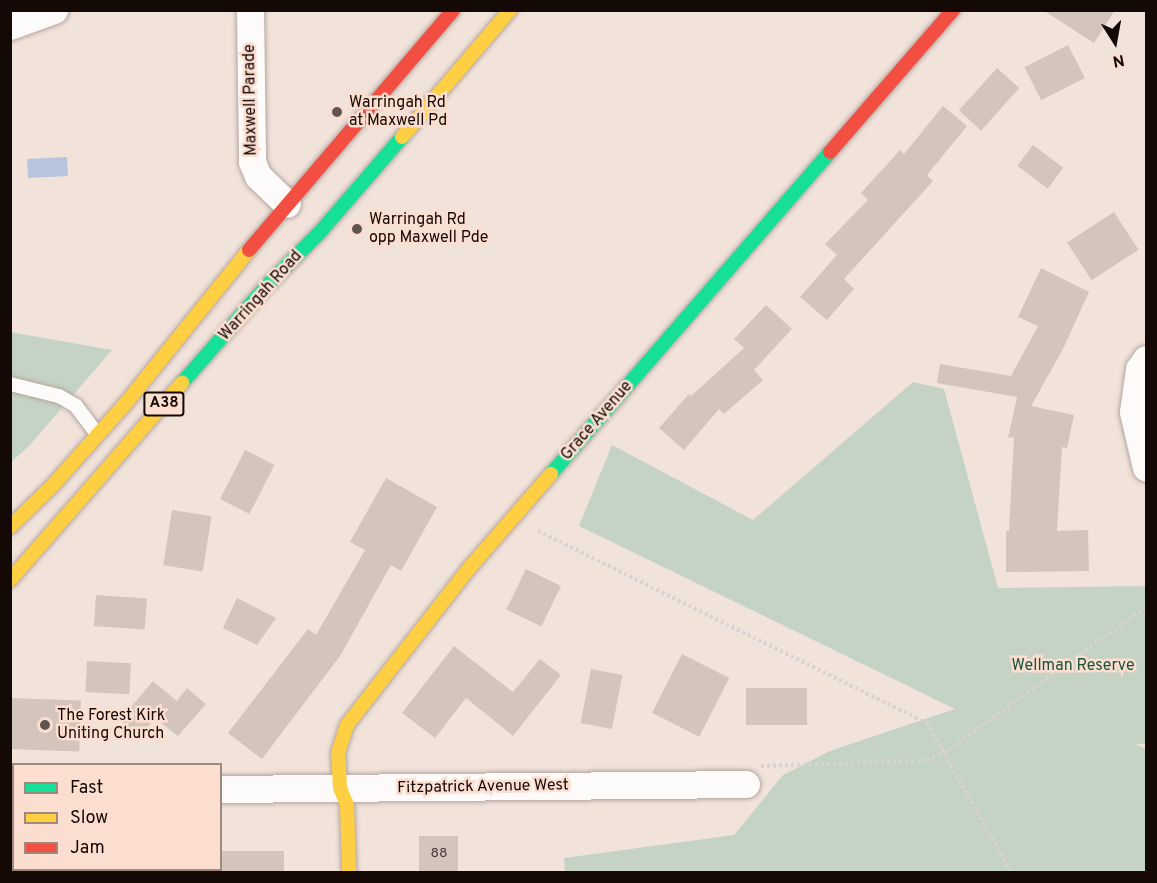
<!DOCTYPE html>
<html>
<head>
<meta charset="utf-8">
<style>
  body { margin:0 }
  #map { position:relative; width:1157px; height:883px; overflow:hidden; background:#f1e2da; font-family:Overpass,sans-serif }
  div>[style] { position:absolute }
  .green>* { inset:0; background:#c5d3c5 }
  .water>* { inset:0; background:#b8c3dd; transform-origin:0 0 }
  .building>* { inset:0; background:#d3c4bc; transform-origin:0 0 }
  .path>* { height:4px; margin-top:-2px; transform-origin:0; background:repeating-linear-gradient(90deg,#d8d3d1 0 3px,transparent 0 6px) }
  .roads { filter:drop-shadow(0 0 2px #b4a7a1) drop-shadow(0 0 2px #b4a7a1) }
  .lane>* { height:14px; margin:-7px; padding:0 7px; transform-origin:7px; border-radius:7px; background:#fdfbf9 }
  .street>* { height:27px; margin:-13.5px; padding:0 13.5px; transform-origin:13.5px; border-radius:13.5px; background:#fdfbf9 }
  .fast>* { height:14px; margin:-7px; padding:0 7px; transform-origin:7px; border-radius:7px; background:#16e098 }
  .slow>* { height:14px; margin:-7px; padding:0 7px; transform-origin:7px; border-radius:7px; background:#ffcf43 }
  .jam>* { height:14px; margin:-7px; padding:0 7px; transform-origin:7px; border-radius:7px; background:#f24e42 }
  .dots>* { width:16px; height:16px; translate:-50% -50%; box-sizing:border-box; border:3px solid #fbded0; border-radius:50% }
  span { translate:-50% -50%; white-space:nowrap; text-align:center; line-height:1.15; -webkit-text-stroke:5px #fbded0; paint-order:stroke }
  .number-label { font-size:14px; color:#443833 }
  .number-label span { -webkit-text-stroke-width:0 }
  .shield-label span { padding:2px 4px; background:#fbded0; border:2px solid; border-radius:4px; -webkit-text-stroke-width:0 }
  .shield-label { font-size:15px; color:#140905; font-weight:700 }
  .street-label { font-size:16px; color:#140905 }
  .poi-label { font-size:16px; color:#140905 }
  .left { translate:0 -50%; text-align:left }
  .park-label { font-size:16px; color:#18543c }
  .frame { position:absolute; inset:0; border:12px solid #140905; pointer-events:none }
  .legend { position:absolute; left:12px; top:763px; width:210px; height:108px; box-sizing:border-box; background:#fbded0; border:2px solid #9f897f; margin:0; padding:8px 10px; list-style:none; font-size:18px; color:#140905 }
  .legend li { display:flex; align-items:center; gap:12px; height:30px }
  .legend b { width:30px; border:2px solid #9f897f }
  .north { position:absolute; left:1085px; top:12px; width:60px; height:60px; -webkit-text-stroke:4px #fbded0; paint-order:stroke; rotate:169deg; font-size:16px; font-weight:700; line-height:24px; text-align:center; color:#140905 }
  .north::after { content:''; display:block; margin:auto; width:21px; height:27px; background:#140905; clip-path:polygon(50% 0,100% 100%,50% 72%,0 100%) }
</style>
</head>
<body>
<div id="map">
  <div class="green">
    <div style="clip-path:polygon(10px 332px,112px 350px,29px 446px,11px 462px)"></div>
    <div style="clip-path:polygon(913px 382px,944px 389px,998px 588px,1146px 586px,1146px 744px,1135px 744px,1146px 749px,1146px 872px,565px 872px,564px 858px,734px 835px,783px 775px,830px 751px,955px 709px,579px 526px,612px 445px,753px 520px)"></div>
  </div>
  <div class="water">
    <div style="left:67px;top:157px;width:19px;height:40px;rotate:87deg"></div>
  </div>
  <div class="building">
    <div style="clip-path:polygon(1043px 10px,1115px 10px,1094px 43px)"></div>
    <div style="left:1068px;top:45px;width:37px;height:49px;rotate:63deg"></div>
    <div style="left:997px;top:68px;width:30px;height:57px;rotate:42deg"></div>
    <div style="clip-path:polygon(943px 106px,967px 126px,927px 175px,933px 181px,844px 279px,854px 289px,827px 320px,800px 297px,837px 255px,825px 244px,868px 200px,861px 193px,900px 150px,904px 154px)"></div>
    <div style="left:1033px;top:145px;width:38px;height:26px;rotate:37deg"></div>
    <div style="left:1114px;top:212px;width:45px;height:56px;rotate:57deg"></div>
    <div style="clip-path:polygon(1041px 268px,1089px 292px,1062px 351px,1031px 406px,1074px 415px,1067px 448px,1062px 447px,1057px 531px,1088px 530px,1089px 571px,1006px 572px,1006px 531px,1009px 531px,1014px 437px,1008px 438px,1017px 397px,937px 383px,940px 364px,1011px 376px,1038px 326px,1018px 317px)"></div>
    <div style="clip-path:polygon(766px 305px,792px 329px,754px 370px,763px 380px,724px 414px,719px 409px,684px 450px,659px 428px,689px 394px,691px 396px,744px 348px,734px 339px)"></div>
    <div style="left:245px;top:450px;width:33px;height:55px;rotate:27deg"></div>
    <div style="clip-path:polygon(386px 478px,437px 507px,401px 571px,391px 565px,340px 656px,262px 759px,228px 733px,308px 629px,316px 635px,365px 550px,350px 542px)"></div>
    <div style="left:172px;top:510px;width:40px;height:56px;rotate:9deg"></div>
    <div style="left:526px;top:569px;width:39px;height:45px;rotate:26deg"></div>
    <div style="left:96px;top:595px;width:51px;height:31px;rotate:4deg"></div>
    <div style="clip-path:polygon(237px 598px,276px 618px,257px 645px,223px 628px)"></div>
    <div style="clip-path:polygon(454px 646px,513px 692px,540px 659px,561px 675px,513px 736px,466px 698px,435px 738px,402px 713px)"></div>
    <div style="left:682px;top:654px;width:53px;height:66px;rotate:27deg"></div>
    <div style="left:87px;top:661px;width:44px;height:31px;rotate:3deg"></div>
    <div style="left:591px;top:669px;width:32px;height:55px;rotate:11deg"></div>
    <div style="clip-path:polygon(153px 681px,177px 701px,187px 688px,206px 704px,178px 736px,155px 718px,140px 736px,120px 720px)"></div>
    <div style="left:807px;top:688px;width:37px;height:61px;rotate:90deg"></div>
    <div style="left:10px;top:698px;width:71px;height:51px;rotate:2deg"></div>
    <div style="left:419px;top:836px;width:39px;height:37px"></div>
    <div style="left:220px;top:851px;width:64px;height:22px"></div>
  </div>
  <div class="path">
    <div style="left:538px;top:531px;width:434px;rotate:26.3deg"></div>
    <div style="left:927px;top:723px;width:171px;rotate:60.6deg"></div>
    <div style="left:761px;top:766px;width:160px;rotate:-1.8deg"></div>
    <div style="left:921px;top:761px;width:24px;rotate:-19deg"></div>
    <div style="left:944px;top:753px;width:249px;rotate:-35.9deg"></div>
  </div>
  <div class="roads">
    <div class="lane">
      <div style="left:10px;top:384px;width:50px;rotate:13.8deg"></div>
      <div style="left:59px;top:396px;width:20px;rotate:30deg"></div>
      <div style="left:76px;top:406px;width:36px;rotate:53deg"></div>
    </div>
    <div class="street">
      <div style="left:250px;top:10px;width:152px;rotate:89.2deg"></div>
      <div style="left:252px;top:162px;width:15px;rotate:67deg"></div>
      <div style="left:258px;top:176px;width:40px;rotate:44deg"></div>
      <div style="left:10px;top:26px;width:47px;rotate:-20deg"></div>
      <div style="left:1146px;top:359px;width:12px;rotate:125deg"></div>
      <div style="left:1139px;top:369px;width:43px;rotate:97.9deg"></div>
      <div style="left:1133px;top:412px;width:57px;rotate:76.9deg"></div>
      <div style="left:220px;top:789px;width:526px;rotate:-0.54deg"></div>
      <div style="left:10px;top:821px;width:4px;rotate:-14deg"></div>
      <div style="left:33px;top:870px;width:2px;rotate:63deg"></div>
    </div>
    <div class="fast">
      <div style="left:182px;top:383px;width:125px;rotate:-48.9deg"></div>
      <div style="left:264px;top:289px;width:81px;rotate:-45.5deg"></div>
      <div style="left:321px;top:231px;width:124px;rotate:-49.2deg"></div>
      <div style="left:551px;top:474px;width:426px;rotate:-49.1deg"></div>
    </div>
    <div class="slow">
      <div style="left:402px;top:137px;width:167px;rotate:-49.6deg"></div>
      <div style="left:10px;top:527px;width:62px;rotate:-44.3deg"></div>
      <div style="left:54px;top:484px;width:108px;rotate:-48.4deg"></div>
      <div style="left:126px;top:403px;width:196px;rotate:-51.2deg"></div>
      <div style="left:10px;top:580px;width:262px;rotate:-48.9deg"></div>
      <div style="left:349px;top:872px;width:67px;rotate:-91.7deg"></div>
      <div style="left:347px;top:805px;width:18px;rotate:-112deg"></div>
      <div style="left:340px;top:788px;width:35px;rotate:-93deg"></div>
      <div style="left:338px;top:753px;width:29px;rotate:-72deg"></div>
      <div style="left:347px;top:725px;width:202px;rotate:-52.1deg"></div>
      <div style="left:471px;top:566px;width:122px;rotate:-49deg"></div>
    </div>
    <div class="jam">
      <div style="left:830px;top:152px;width:188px;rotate:-49.1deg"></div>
      <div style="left:249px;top:250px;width:315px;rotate:-49.6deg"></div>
    </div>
  </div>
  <div class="dots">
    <div style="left:337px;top:112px;background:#615550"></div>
    <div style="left:357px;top:229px;background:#615550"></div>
    <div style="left:45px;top:725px;background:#615550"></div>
  </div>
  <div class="number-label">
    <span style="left:439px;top:854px">88</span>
  </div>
  <div class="shield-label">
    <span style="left:164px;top:404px">A38</span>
  </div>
  <div class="street-label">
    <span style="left:251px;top:100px;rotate:-91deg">Maxwell Parade</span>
    <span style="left:261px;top:296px;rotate:-48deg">Warringah Road</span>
    <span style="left:597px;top:421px;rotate:-49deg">Grace Avenue</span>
    <span style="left:483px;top:787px;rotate:-1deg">Fitzpatrick Avenue West</span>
  </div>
  <div class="poi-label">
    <span class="left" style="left:349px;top:112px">Warringah Rd<br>at Maxwell Pd</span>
    <span class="left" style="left:369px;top:229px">Warringah Rd<br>opp Maxwell Pde</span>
    <span class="left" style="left:57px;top:725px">The Forest Kirk<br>Uniting Church</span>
  </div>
  <div class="park-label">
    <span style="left:1073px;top:666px">Wellman Reserve</span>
  </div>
  <div class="frame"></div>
  <ul class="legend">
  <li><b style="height:8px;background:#16e098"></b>Fast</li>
  <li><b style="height:8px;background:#ffcf43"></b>Slow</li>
  <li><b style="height:8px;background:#f24e42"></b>Jam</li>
  </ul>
  <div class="north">N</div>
</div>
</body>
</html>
